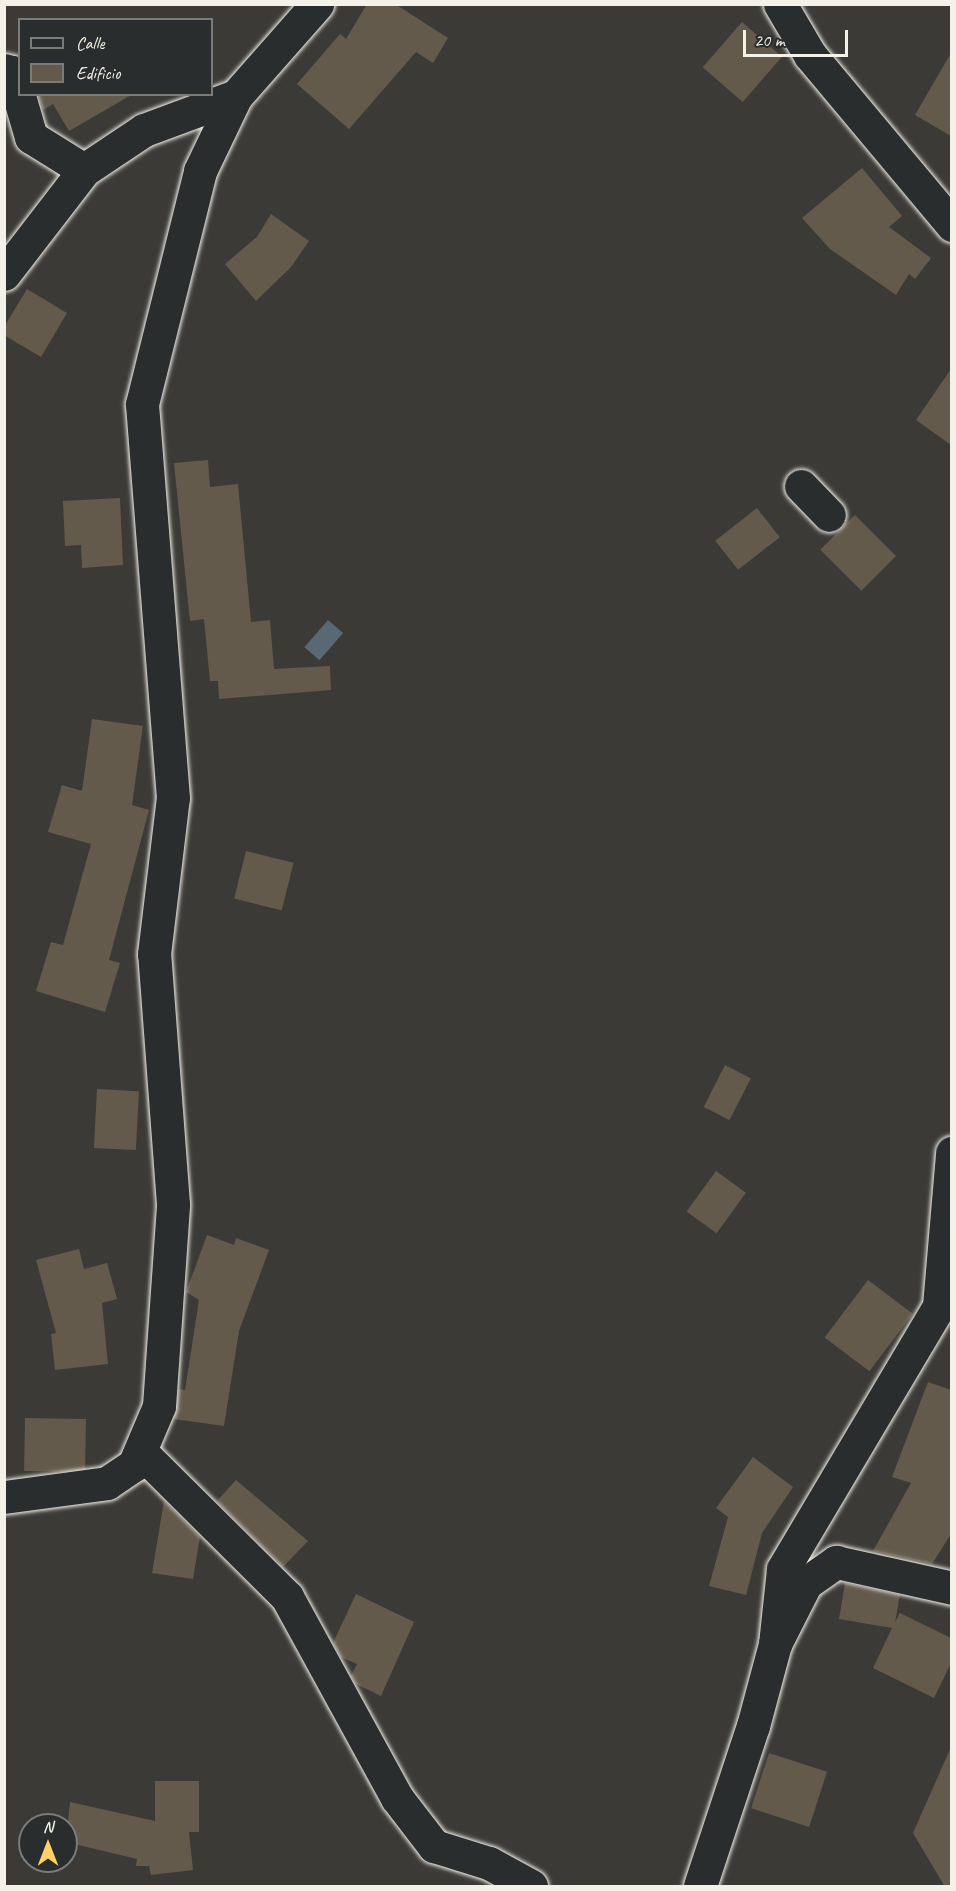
<!DOCTYPE html>
<html>
<head>
<meta charset="utf-8">
<style>
  body { margin:0 }
  #map { position:relative; width:956px; height:1891px; overflow:hidden; background:#3b3a37; font-family:Caveat,sans-serif }
  div>[style] { position:absolute }
  .water>* { inset:0; background:#586874; transform-origin:0 0 }
  .building>* { inset:0; background:#645a4c; transform-origin:0 0 }
  .roads { filter:drop-shadow(0 0 2px #f4f1e8) drop-shadow(0 0 2px #f4f1e8) }
  .minor>* { height:33px; margin:-16.5px; padding:0 16.5px; transform-origin:16.5px; border-radius:16.5px; background:#2a2d2e }
  span { translate:-50% -50%; white-space:nowrap; text-align:center; line-height:1.15; -webkit-text-stroke:4.5px #2a2d2e; paint-order:stroke }
  .frame { position:absolute; inset:0; border:6px solid #f4f1e8; pointer-events:none }
  .legend { position:absolute; left:18px; top:18px; width:195px; height:78px; box-sizing:border-box; background:#2a2d2e; border:2px solid #7b7b78; margin:0; padding:8px 10px; list-style:none; font-size:18px; color:#f4f1e8 }
  .legend li { display:flex; align-items:center; gap:12px; height:30px }
  .legend b { width:30px; border:2px solid #7b7b78 }
  .north { position:absolute; left:18px; top:1813px; width:60px; height:60px; box-sizing:border-box; background:#2a2d2e; border:2px solid #7b7b78; border-radius:50%; rotate:0deg; font-size:16px; font-weight:700; line-height:24px; text-align:center; color:#f4f1e8 }
  .north::after { content:''; display:block; margin:auto; width:21px; height:27px; background:#ffd166; clip-path:polygon(50% 0,100% 100%,50% 72%,0 100%) }
  .scale { position:absolute; left:743px; top:30px; width:105px; height:27px; box-sizing:border-box; border:3px solid #f4f1e8; border-top:0; padding-left:8px; font-size:18px; line-height:21px; white-space:nowrap; color:#f4f1e8; -webkit-text-stroke:4px #2a2d2e; paint-order:stroke }
</style>
</head>
<body>
<div id="map">
  <div class="water">
    <div style="left:328px;top:620px;width:20px;height:36px;rotate:41deg"></div>
  </div>
  <div class="building">
    <div style="clip-path:polygon(367px 4px,395px 4px,448px 38px,433px 63px,416px 52px,349px 129px,297px 84px,340px 34px,346px 39px)"></div>
    <div style="left:742px;top:22px;width:53px;height:60px;rotate:41deg"></div>
    <div style="clip-path:polygon(951px 53px,951px 136px,915px 115px)"></div>
    <div style="clip-path:polygon(38px 94px,133px 94px,69px 131px,53px 104px,43px 110px)"></div>
    <div style="clip-path:polygon(862px 168px,902px 216px,889px 227px,931px 258px,915px 279px,909px 274px,896px 295px,830px 249px,802px 218px)"></div>
    <div style="clip-path:polygon(271px 214px,309px 241px,291px 267px,256px 301px,225px 264px,257px 237px)"></div>
    <div style="clip-path:polygon(27px 289px,67px 313px,41px 357px,4px 335px,4px 327px)"></div>
    <div style="clip-path:polygon(951px 369px,951px 445px,916px 420px)"></div>
    <div style="clip-path:polygon(208px 460px,210px 487px,238px 484px,251px 622px,270px 620px,274px 669px,330px 666px,331px 690px,219px 699px,218px 681px,210px 681px,204px 619px,190px 621px,174px 463px)"></div>
    <div style="clip-path:polygon(120px 498px,123px 565px,82px 568px,81px 545px,65px 546px,63px 501px)"></div>
    <div style="left:757px;top:508px;width:37px;height:53px;rotate:52deg"></div>
    <div style="left:855px;top:515px;width:58px;height:49px;rotate:45deg"></div>
    <div style="clip-path:polygon(92px 719px,143px 726px,132px 805px,149px 810px,109px 960px,120px 963px,105px 1012px,36px 991px,51px 942px,63px 945px,91px 844px,48px 832px,62px 785px,82px 791px)"></div>
    <div style="left:246px;top:851px;width:49px;height:49px;rotate:14deg"></div>
    <div style="left:725px;top:1065px;width:29px;height:47px;rotate:27deg"></div>
    <div style="left:97px;top:1089px;width:42px;height:59px;rotate:3deg"></div>
    <div style="left:716px;top:1171px;width:37px;height:50px;rotate:36deg"></div>
    <div style="clip-path:polygon(207px 1235px,234px 1245px,236px 1238px,269px 1250px,239px 1331px,224px 1426px,174px 1419px,179px 1389px,185px 1390px,199px 1300px,186px 1292px)"></div>
    <div style="clip-path:polygon(79px 1249px,84px 1269px,107px 1263px,117px 1299px,102px 1303px,108px 1364px,55px 1370px,51px 1334px,56px 1333px,36px 1260px)"></div>
    <div style="left:868px;top:1280px;width:56px;height:72px;rotate:37deg"></div>
    <div style="clip-path:polygon(928px 1382px,951px 1390px,951px 1534px,932px 1564px,873px 1551px,911px 1483px,892px 1477px)"></div>
    <div style="left:25px;top:1418px;width:61px;height:53px;rotate:1deg"></div>
    <div style="clip-path:polygon(753px 1457px,793px 1487px,762px 1533px,746px 1595px,709px 1586px,728px 1517px,716px 1508px)"></div>
    <div style="clip-path:polygon(236px 1480px,308px 1541px,283px 1567px,217px 1501px)"></div>
    <div style="clip-path:polygon(164px 1501px,200px 1537px,193px 1579px,152px 1573px)"></div>
    <div style="clip-path:polygon(845px 1583px,900px 1595px,895px 1622px,900px 1613px,951px 1638px,951px 1663px,934px 1698px,873px 1668px,892px 1628px,839px 1619px)"></div>
    <div style="clip-path:polygon(356px 1594px,414px 1622px,381px 1696px,356px 1684px,351px 1676px,357px 1664px,341px 1657px,333px 1643px)"></div>
    <div style="clip-path:polygon(951px 1747px,951px 1887px,945px 1887px,913px 1833px)"></div>
    <div style="left:769px;top:1753px;width:61px;height:58px;rotate:18deg"></div>
    <div style="clip-path:polygon(155px 1781px,199px 1781px,199px 1832px,189px 1832px,193px 1870px,151px 1875px,149px 1866px,136px 1866px,137px 1859px,66px 1842px,70px 1802px,155px 1821px)"></div>
  </div>
  <div class="roads">
    <div class="minor">
      <div style="left:780px;top:4px;width:59px;rotate:59.5deg"></div>
      <div style="left:810px;top:55px;width:222px;rotate:50.1deg"></div>
      <div style="left:4px;top:70px;width:8px;rotate:14deg"></div>
      <div style="left:12px;top:72px;width:68px;rotate:73.7deg"></div>
      <div style="left:31px;top:137px;width:62px;rotate:31.9deg"></div>
      <div style="left:4px;top:274px;width:131px;rotate:-52.4deg"></div>
      <div style="left:84px;top:170px;width:72px;rotate:-33.7deg"></div>
      <div style="left:144px;top:130px;width:98px;rotate:-20.3deg"></div>
      <div style="left:801px;top:486px;width:40px;rotate:46deg"></div>
      <div style="left:141px;top:1452px;width:206px;rotate:44.8deg"></div>
      <div style="left:287px;top:1597px;width:229px;rotate:61.3deg"></div>
      <div style="left:397px;top:1798px;width:61px;rotate:52.4deg"></div>
      <div style="left:434px;top:1846px;width:58px;rotate:17.2deg"></div>
      <div style="left:489px;top:1863px;width:48px;rotate:28.7deg"></div>
      <div style="left:4px;top:1497px;width:104px;rotate:-7.7deg"></div>
      <div style="left:107px;top:1483px;width:32px;rotate:-34deg"></div>
      <div style="left:134px;top:1465px;width:64px;rotate:-67deg"></div>
      <div style="left:159px;top:1406px;width:202px;rotate:-86deg"></div>
      <div style="left:173px;top:1204px;width:251px;rotate:-94.3deg"></div>
      <div style="left:154px;top:954px;width:157px;rotate:-83.1deg"></div>
      <div style="left:173px;top:798px;width:395px;rotate:-94.5deg"></div>
      <div style="left:142px;top:404px;width:240px;rotate:-76deg"></div>
      <div style="left:200px;top:171px;width:83px;rotate:-64.4deg"></div>
      <div style="left:236px;top:96px;width:123px;rotate:-48.6deg"></div>
      <div style="left:775px;top:1644px;width:75px;rotate:-83.9deg"></div>
      <div style="left:783px;top:1569px;width:306px;rotate:-59.3deg"></div>
      <div style="left:939px;top:1306px;width:154px;rotate:-85.1deg"></div>
      <div style="left:700px;top:1886px;width:169px;rotate:-71.7deg"></div>
      <div style="left:753px;top:1726px;width:85px;rotate:-75deg"></div>
      <div style="left:775px;top:1644px;width:68px;rotate:-63.1deg"></div>
      <div style="left:806px;top:1583px;width:37px;rotate:-35deg"></div>
      <div style="left:836px;top:1562px;width:119px;rotate:12.6deg"></div>
    </div>
  </div>
  <div class="frame"></div>
  <ul class="legend">
  <li><b style="height:8px;background:#2a2d2e"></b>Calle</li>
  <li><b style="height:16px;background:#645a4c"></b>Edificio</li>
  </ul>
  <div class="north">N</div>
  <div class="scale">20 m</div>
</div>
</body>
</html>
